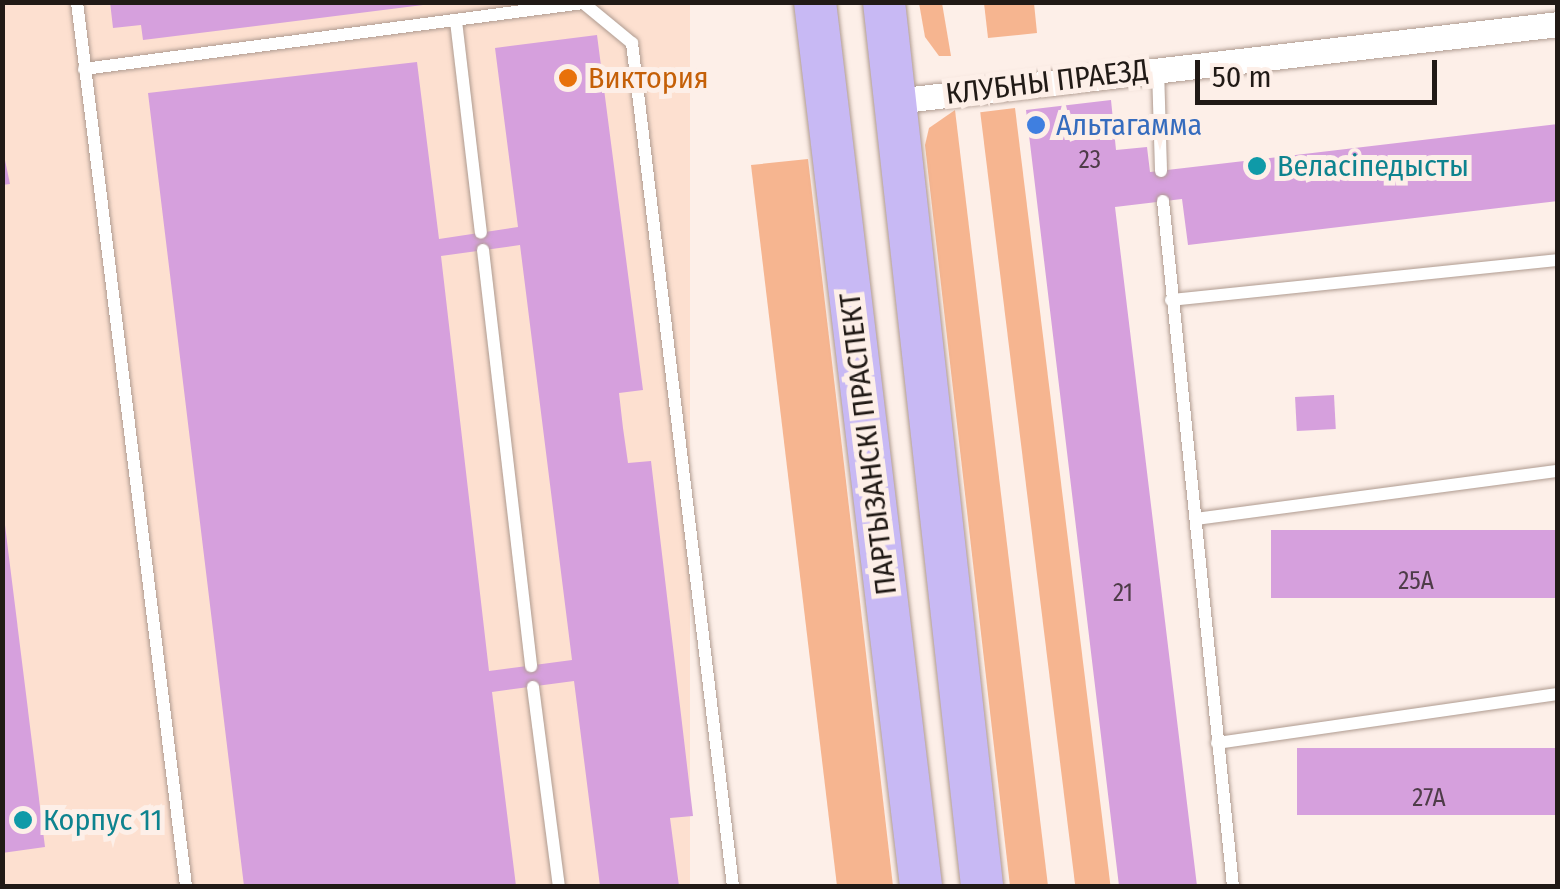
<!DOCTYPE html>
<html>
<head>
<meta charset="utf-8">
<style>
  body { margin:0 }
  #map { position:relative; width:1560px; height:889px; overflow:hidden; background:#fdefe8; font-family:"Fira Sans Condensed",sans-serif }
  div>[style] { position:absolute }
  .built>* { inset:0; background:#fde0d0; transform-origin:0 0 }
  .green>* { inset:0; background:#f6b590; transform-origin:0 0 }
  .building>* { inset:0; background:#d6a0dd; transform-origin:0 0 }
  .roads { filter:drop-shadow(0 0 2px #af9b90) drop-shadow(0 0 2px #af9b90) }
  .lane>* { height:12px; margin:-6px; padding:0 6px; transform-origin:6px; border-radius:6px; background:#fff }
  .street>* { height:25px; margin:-12.5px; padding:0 12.5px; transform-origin:12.5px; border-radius:12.5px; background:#fff }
  .primary>* { height:42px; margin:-21px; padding:0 21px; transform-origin:21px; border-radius:21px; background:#c8b9f4 }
  .dots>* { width:28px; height:28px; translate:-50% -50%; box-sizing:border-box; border:5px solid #fdefe8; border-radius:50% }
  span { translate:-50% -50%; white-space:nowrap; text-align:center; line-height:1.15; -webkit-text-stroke:10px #fdefe8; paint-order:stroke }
  .number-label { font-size:25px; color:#4e3c48 }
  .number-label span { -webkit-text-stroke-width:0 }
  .food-label { font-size:30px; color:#c56008 }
  .left { translate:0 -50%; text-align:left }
  .street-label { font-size:30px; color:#211a16 }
  .shop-label { font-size:30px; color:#366cbe }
  .culture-label { font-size:30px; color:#0d838f }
  .frame { position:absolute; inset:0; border:5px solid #211a16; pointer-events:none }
  .scale { position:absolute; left:1195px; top:60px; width:242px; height:45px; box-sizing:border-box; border:5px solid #211a16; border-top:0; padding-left:12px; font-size:30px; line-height:35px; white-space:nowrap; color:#211a16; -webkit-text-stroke:8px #fdefe8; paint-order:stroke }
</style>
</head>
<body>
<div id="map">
  <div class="built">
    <div style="left:2px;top:3px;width:688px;height:883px"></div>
  </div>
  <div class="green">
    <div style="clip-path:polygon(919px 3px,942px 3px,951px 56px,939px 56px,925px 37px)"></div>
    <div style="clip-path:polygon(984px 3px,1034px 3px,1037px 33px,988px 38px)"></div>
    <div style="left:1015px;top:108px;width:783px;height:35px;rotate:83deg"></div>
    <div style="clip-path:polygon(955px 110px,1048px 886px,1010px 886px,925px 145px,929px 128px)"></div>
    <div style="clip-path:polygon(808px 159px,844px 464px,893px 886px,837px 886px,751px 165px)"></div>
  </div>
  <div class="building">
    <div style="clip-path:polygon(110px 2px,423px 2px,423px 5px,143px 40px,141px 25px,113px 28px)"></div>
    <div style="clip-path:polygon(evenodd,597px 35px,643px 390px,619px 393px,623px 428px,628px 463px,651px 461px,693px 816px,670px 818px,679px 886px,600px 886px,574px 681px,492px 692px,516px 886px,244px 886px,148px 93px,417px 62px,439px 239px,518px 227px,495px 48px,597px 35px,520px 245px,572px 660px,489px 671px,441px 256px,520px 245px)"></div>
    <div style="clip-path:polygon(1111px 100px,1116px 150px,1147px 147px,1150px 172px,1558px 124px,1558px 201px,1188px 245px,1182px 199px,1115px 207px,1197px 886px,1119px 886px,1026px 110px)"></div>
    <div style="clip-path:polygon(2px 146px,10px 184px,2px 185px)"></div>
    <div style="left:1334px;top:395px;width:34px;height:39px;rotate:87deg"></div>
    <div style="clip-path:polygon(2px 501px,45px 847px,2px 853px)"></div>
    <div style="left:1558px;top:530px;width:68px;height:287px;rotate:90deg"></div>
    <div style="left:1558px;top:748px;width:67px;height:261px;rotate:90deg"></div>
  </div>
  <div class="roads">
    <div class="lane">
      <div style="left:77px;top:2px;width:891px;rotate:82.97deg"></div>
      <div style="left:582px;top:2px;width:65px;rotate:39.4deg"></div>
      <div style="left:632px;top:43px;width:849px;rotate:83.17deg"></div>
      <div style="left:456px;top:21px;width:213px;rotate:83.3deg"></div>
      <div style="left:84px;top:69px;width:503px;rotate:-7.53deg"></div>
      <div style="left:1158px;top:69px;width:102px;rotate:88.3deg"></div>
      <div style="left:1163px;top:201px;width:689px;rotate:84.17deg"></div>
      <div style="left:483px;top:250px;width:419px;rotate:83.4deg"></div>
      <div style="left:1171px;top:300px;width:389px;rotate:-5.9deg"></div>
      <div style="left:1196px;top:519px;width:365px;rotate:-7.6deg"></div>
      <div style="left:533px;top:687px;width:201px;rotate:82.6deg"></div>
      <div style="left:1217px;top:743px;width:345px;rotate:-8.2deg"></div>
    </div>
    <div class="street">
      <div style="left:895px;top:101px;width:667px;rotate:-6.62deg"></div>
    </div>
    <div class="primary">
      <div style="left:815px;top:2px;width:890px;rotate:83.16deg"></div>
      <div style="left:884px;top:2px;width:889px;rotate:83.67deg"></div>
    </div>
  </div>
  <div class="dots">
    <div style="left:568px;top:78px;background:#e8710a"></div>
    <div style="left:1036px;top:125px;background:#3f7fe0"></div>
    <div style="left:1257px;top:166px;background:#0f9aa8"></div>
    <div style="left:23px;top:820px;background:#0f9aa8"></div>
  </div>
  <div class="number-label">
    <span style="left:1090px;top:160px">23</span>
    <span style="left:1416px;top:581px">25А</span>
    <span style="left:1123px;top:593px">21</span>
    <span style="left:1429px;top:798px">27А</span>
  </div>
  <div class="food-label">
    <span class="left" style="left:588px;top:78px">Виктория</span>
  </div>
  <div class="street-label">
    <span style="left:1047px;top:82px;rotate:-7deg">КЛУБНЫ ПРАЕЗД</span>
    <span style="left:868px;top:444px;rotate:-97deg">ПАРТЫЗАНСКІ ПРАСПЕКТ</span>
  </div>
  <div class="shop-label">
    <span class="left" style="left:1056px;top:125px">Альтагамма</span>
  </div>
  <div class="culture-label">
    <span class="left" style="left:1277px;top:166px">Веласіпедысты</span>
    <span class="left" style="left:43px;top:820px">Корпус 11</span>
  </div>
  <div class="frame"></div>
  <div class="scale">50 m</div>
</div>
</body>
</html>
